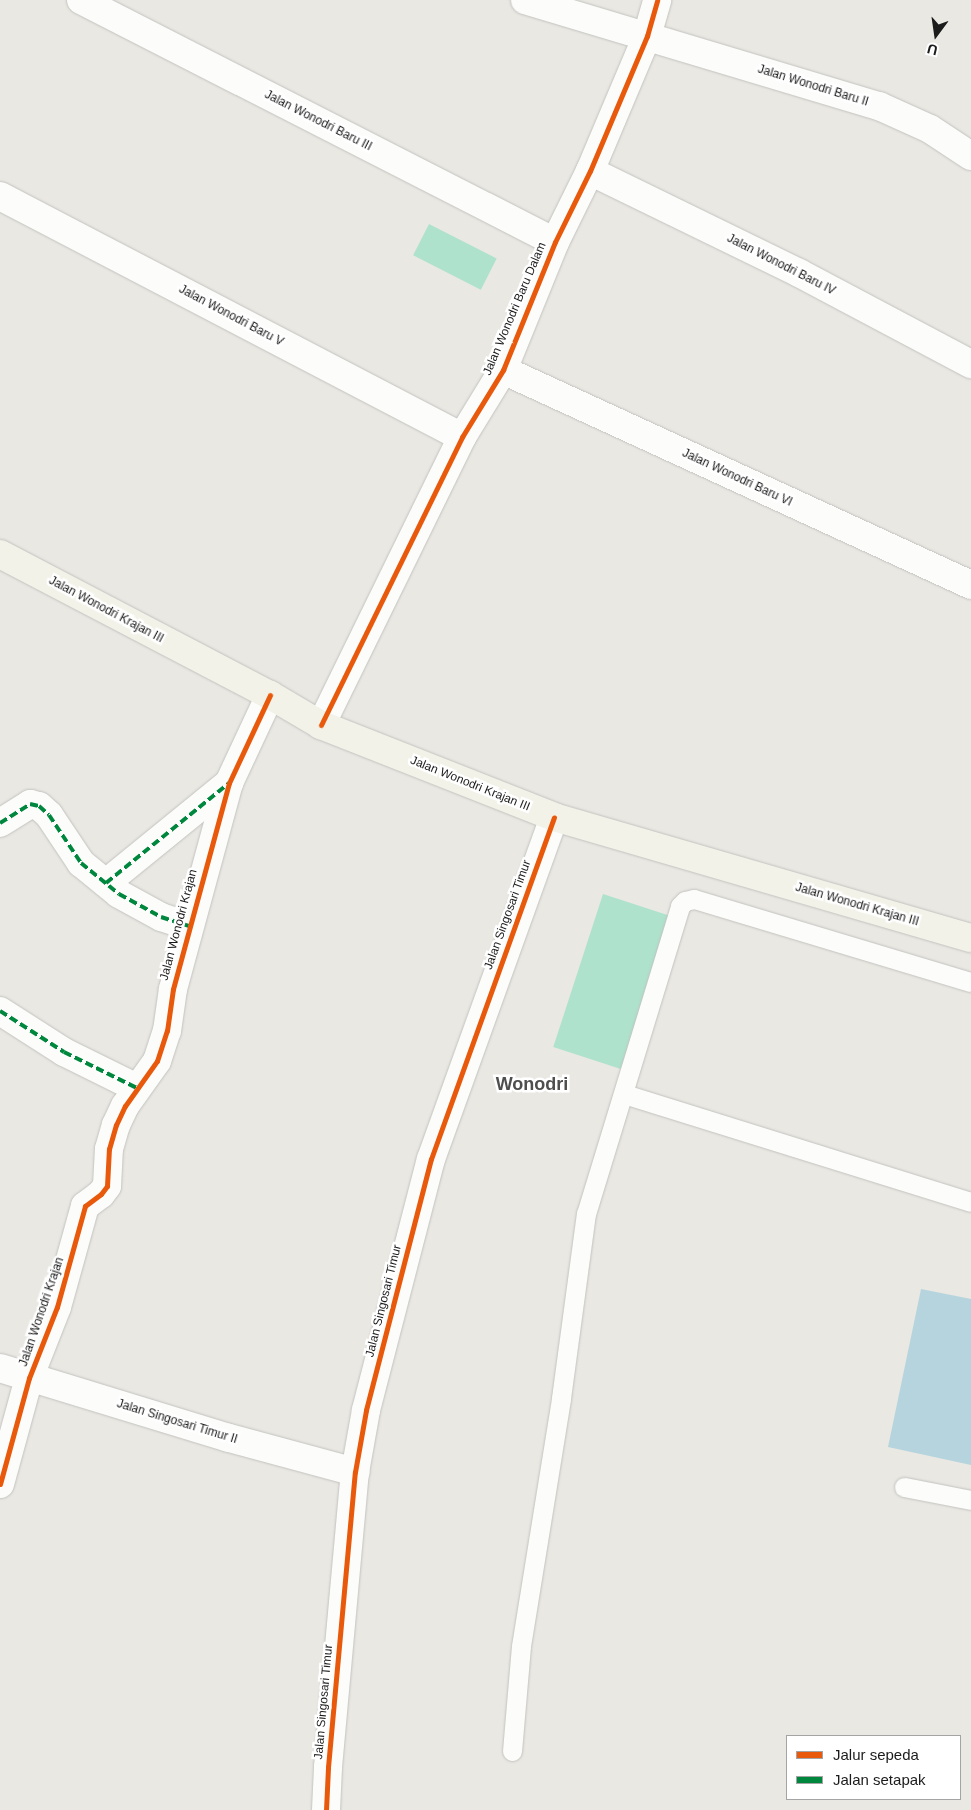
<!DOCTYPE html>
<html>
<head>
<meta charset="utf-8">
<style>
  body { margin:0 }
  #map { position:relative; width:971px; height:1810px; overflow:hidden; background:#eae8e3; font-family:Helvetica,sans-serif }
  div>[style] { position:absolute }
  .pitch>* { inset:0; background:#aee2cd; transform-origin:0 0 }
  .water>* { inset:0; background:#b6d4dd }
  .roads { filter:drop-shadow(0 0 1px #c2c2bf) drop-shadow(0 0 1px #c2c2bf) }
  .lane>* { height:19px; margin:-9.5px; padding:0 9.5px; transform-origin:9.5px; border-radius:9.5px; background:#fcfcfb }
  .street>* { height:28px; margin:-14px; padding:0 14px; transform-origin:14px; border-radius:14px; background:#fcfcfb }
  .secondary>* { height:28px; margin:-14px; padding:0 14px; transform-origin:14px; border-radius:14px; background:#f2f2e8 }
  .quiet>* { height:4px; margin-top:-2px; transform-origin:0; background:repeating-linear-gradient(90deg,#00873e 0 8px,transparent 0 12px) }
  .cycleway>* { height:5px; margin:-2.5px; padding:0 2.5px; transform-origin:2.5px; border-radius:2.5px; background:#e8590c }
  span { translate:-50% -50%; white-space:nowrap; text-align:center; line-height:1.15; -webkit-text-stroke:5px #fff; paint-order:stroke }
  .street-label { font-size:12px; color:#1b1b1b }
  .district-label { font-size:18px; color:#4e4e4e; font-weight:700 }
  .legend { position:absolute; left:786px; top:1735px; width:175px; height:65px; box-sizing:border-box; background:#fff; border:1px solid #a4a4a4; margin:0; padding:6px 9px; list-style:none; font-size:15px; color:#1b1b1b }
  .legend li { display:flex; align-items:center; gap:10px; height:25px }
  .legend b { width:25px; border:1px solid #a4a4a4 }
  .north { position:absolute; left:911px; top:10px; width:50px; height:50px; -webkit-text-stroke:4px #fff; paint-order:stroke; rotate:194deg; font-size:14px; font-weight:700; line-height:20px; text-align:center; color:#1b1b1b }
  .north::after { content:''; display:block; margin:auto; width:18px; height:22px; background:#1b1b1b; clip-path:polygon(50% 0,100% 100%,50% 72%,0 100%) }
</style>
</head>
<body>
<div id="map">
  <div class="pitch">
    <div style="left:429px;top:224px;width:76px;height:35px;rotate:27deg"></div>
    <div style="left:603px;top:894px;width:71px;height:161px;rotate:18deg"></div>
  </div>
  <div class="water">
    <div style="clip-path:polygon(921px 1289px,971px 1299px,971px 1465px,888px 1447px)"></div>
  </div>
  <div class="roads">
    <div class="lane">
      <div style="left:624px;top:1094px;width:363px;rotate:17.3deg"></div>
      <div style="left:904px;top:1487px;width:68px;rotate:11deg"></div>
      <div style="left:512px;top:1751px;width:105px;rotate:-85.1deg"></div>
      <div style="left:521px;top:1646px;width:251px;rotate:-80.8deg"></div>
      <div style="left:561px;top:1398px;width:186px;rotate:-82.3deg"></div>
      <div style="left:586px;top:1214px;width:322px;rotate:-73deg"></div>
      <div style="left:680px;top:906px;width:7px;rotate:-45deg"></div>
      <div style="left:685px;top:901px;width:9px;rotate:-13deg"></div>
      <div style="left:694px;top:899px;width:289px;rotate:16.7deg"></div>
    </div>
    <div class="street">
      <div style="left:81px;top:0;width:532px;rotate:27.05deg"></div>
      <div style="left:525px;top:0;width:370px;rotate:16.7deg"></div>
      <div style="left:879px;top:106px;width:56px;rotate:24.3deg"></div>
      <div style="left:930px;top:129px;width:49px;rotate:33.4deg"></div>
      <div style="left:590px;top:171px;width:233px;rotate:26deg"></div>
      <div style="left:799px;top:273px;width:195px;rotate:27.9deg"></div>
      <div style="left:0;top:196px;width:521px;rotate:27.55deg"></div>
      <div style="left:503px;top:370px;width:515px;rotate:24.67deg"></div>
      <div style="left:321px;top:725px;width:321px;rotate:-63.9deg"></div>
      <div style="left:462px;top:437px;width:79px;rotate:-58.5deg"></div>
      <div style="left:503px;top:370px;width:138px;rotate:-67.9deg"></div>
      <div style="left:555px;top:242px;width:79px;rotate:-63.8deg"></div>
      <div style="left:590px;top:171px;width:147px;rotate:-67.1deg"></div>
      <div style="left:647px;top:36px;width:37px;rotate:-74deg"></div>
      <div style="left:0;top:823px;width:36px;rotate:-32deg"></div>
      <div style="left:30px;top:804px;width:9px;rotate:13deg"></div>
      <div style="left:39px;top:806px;width:13px;rotate:42deg"></div>
      <div style="left:49px;top:815px;width:58px;rotate:56.3deg"></div>
      <div style="left:81px;top:863px;width:49px;rotate:39.2deg"></div>
      <div style="left:119px;top:894px;width:48px;rotate:28.7deg"></div>
      <div style="left:161px;top:917px;width:29px;rotate:18deg"></div>
      <div style="left:106px;top:883px;width:159px;rotate:-39.1deg"></div>
      <div style="left:0;top:1011px;width:76px;rotate:32.6deg"></div>
      <div style="left:64px;top:1052px;width:81px;rotate:26.3deg"></div>
      <div style="left:0;top:1368px;width:239px;rotate:17deg"></div>
      <div style="left:229px;top:1438px;width:131px;rotate:15.1deg"></div>
      <div style="left:0;top:1484px;width:110px;rotate:-74.7deg"></div>
      <div style="left:29px;top:1378px;width:76px;rotate:-68.5deg"></div>
      <div style="left:57px;top:1307px;width:105px;rotate:-74.5deg"></div>
      <div style="left:85px;top:1206px;width:20px;rotate:-37deg"></div>
      <div style="left:101px;top:1194px;width:10px;rotate:-53deg"></div>
      <div style="left:107px;top:1186px;width:37px;rotate:-87deg"></div>
      <div style="left:109px;top:1149px;width:25px;rotate:-74deg"></div>
      <div style="left:116px;top:1125px;width:21px;rotate:-65deg"></div>
      <div style="left:125px;top:1106px;width:55px;rotate:-54.6deg"></div>
      <div style="left:157px;top:1061px;width:32px;rotate:-72deg"></div>
      <div style="left:167px;top:1031px;width:42px;rotate:-81.9deg"></div>
      <div style="left:173px;top:989px;width:213px;rotate:-74.8deg"></div>
      <div style="left:229px;top:783px;width:97px;rotate:-65deg"></div>
      <div style="left:326px;top:1810px;width:43px;rotate:-87.3deg"></div>
      <div style="left:328px;top:1767px;width:296px;rotate:-84.8deg"></div>
      <div style="left:355px;top:1472px;width:63px;rotate:-79.9deg"></div>
      <div style="left:366px;top:1410px;width:259px;rotate:-75.5deg"></div>
      <div style="left:431px;top:1159px;width:363px;rotate:-70.2deg"></div>
    </div>
    <div class="secondary">
      <div style="left:0;top:554px;width:305px;rotate:27.6deg"></div>
      <div style="left:270px;top:695px;width:59px;rotate:30.5deg"></div>
      <div style="left:321px;top:725px;width:251px;rotate:21.5deg"></div>
      <div style="left:554px;top:817px;width:434px;rotate:16.2deg"></div>
    </div>
  </div>
  <div class="quiet">
    <div style="left:0;top:823px;width:36px;rotate:-32deg"></div>
    <div style="left:30px;top:804px;width:9px;rotate:13deg"></div>
    <div style="left:39px;top:806px;width:13px;rotate:42deg"></div>
    <div style="left:49px;top:815px;width:58px;rotate:56.3deg"></div>
    <div style="left:81px;top:863px;width:49px;rotate:39.2deg"></div>
    <div style="left:119px;top:894px;width:48px;rotate:28.7deg"></div>
    <div style="left:161px;top:917px;width:29px;rotate:18deg"></div>
    <div style="left:106px;top:883px;width:159px;rotate:-39.1deg"></div>
    <div style="left:0;top:1011px;width:76px;rotate:32.6deg"></div>
    <div style="left:64px;top:1052px;width:81px;rotate:26.3deg"></div>
  </div>
  <div class="cycleway">
    <div style="left:321px;top:725px;width:321px;rotate:-63.9deg"></div>
    <div style="left:462px;top:437px;width:79px;rotate:-58.5deg"></div>
    <div style="left:503px;top:370px;width:138px;rotate:-67.9deg"></div>
    <div style="left:555px;top:242px;width:79px;rotate:-63.8deg"></div>
    <div style="left:590px;top:171px;width:147px;rotate:-67.1deg"></div>
    <div style="left:647px;top:36px;width:37px;rotate:-74deg"></div>
    <div style="left:0;top:1484px;width:110px;rotate:-74.7deg"></div>
    <div style="left:29px;top:1378px;width:76px;rotate:-68.5deg"></div>
    <div style="left:57px;top:1307px;width:105px;rotate:-74.5deg"></div>
    <div style="left:85px;top:1206px;width:20px;rotate:-37deg"></div>
    <div style="left:101px;top:1194px;width:10px;rotate:-53deg"></div>
    <div style="left:107px;top:1186px;width:37px;rotate:-87deg"></div>
    <div style="left:109px;top:1149px;width:25px;rotate:-74deg"></div>
    <div style="left:116px;top:1125px;width:21px;rotate:-65deg"></div>
    <div style="left:125px;top:1106px;width:55px;rotate:-54.6deg"></div>
    <div style="left:157px;top:1061px;width:32px;rotate:-72deg"></div>
    <div style="left:167px;top:1031px;width:42px;rotate:-81.9deg"></div>
    <div style="left:173px;top:989px;width:213px;rotate:-74.8deg"></div>
    <div style="left:229px;top:783px;width:97px;rotate:-65deg"></div>
    <div style="left:326px;top:1810px;width:43px;rotate:-87.3deg"></div>
    <div style="left:328px;top:1767px;width:296px;rotate:-84.8deg"></div>
    <div style="left:355px;top:1472px;width:63px;rotate:-79.9deg"></div>
    <div style="left:366px;top:1410px;width:259px;rotate:-75.5deg"></div>
    <div style="left:431px;top:1159px;width:363px;rotate:-70.2deg"></div>
  </div>
  <div class="street-label">
    <span style="left:813px;top:86px;rotate:17deg">Jalan Wonodri Baru II</span>
    <span style="left:318px;top:121px;rotate:27deg">Jalan Wonodri Baru III</span>
    <span style="left:781px;top:265px;rotate:27deg">Jalan Wonodri Baru IV</span>
    <span style="left:515px;top:309px;rotate:-67deg">Jalan Wonodri Baru Dalam</span>
    <span style="left:231px;top:316px;rotate:28deg">Jalan Wonodri Baru V</span>
    <span style="left:737px;top:478px;rotate:25deg">Jalan Wonodri Baru VI</span>
    <span style="left:106px;top:610px;rotate:28deg">Jalan Wonodri Krajan III</span>
    <span style="left:470px;top:784px;rotate:22deg">Jalan Wonodri Krajan III</span>
    <span style="left:857px;top:905px;rotate:16deg">Jalan Wonodri Krajan III</span>
    <span style="left:508px;top:915px;rotate:-70deg">Jalan Singosari Timur</span>
    <span style="left:179px;top:925px;rotate:-75deg">Jalan Wonodri Krajan</span>
    <span style="left:384px;top:1301px;rotate:-76deg">Jalan Singosari Timur</span>
    <span style="left:42px;top:1312px;rotate:-71deg">Jalan Wonodri Krajan</span>
    <span style="left:177px;top:1422px;rotate:17deg">Jalan Singosari Timur II</span>
    <span style="left:324px;top:1702px;rotate:-85deg">Jalan Singosari Timur</span>
  </div>
  <div class="district-label">
    <span style="left:532px;top:1084px">Wonodri</span>
  </div>
  <ul class="legend">
  <li><b style="height:6px;background:#e8590c"></b>Jalur sepeda</li>
  <li><b style="height:6px;background:#00873e"></b>Jalan setapak</li>
  </ul>
  <div class="north">U</div>
</div>
</body>
</html>
